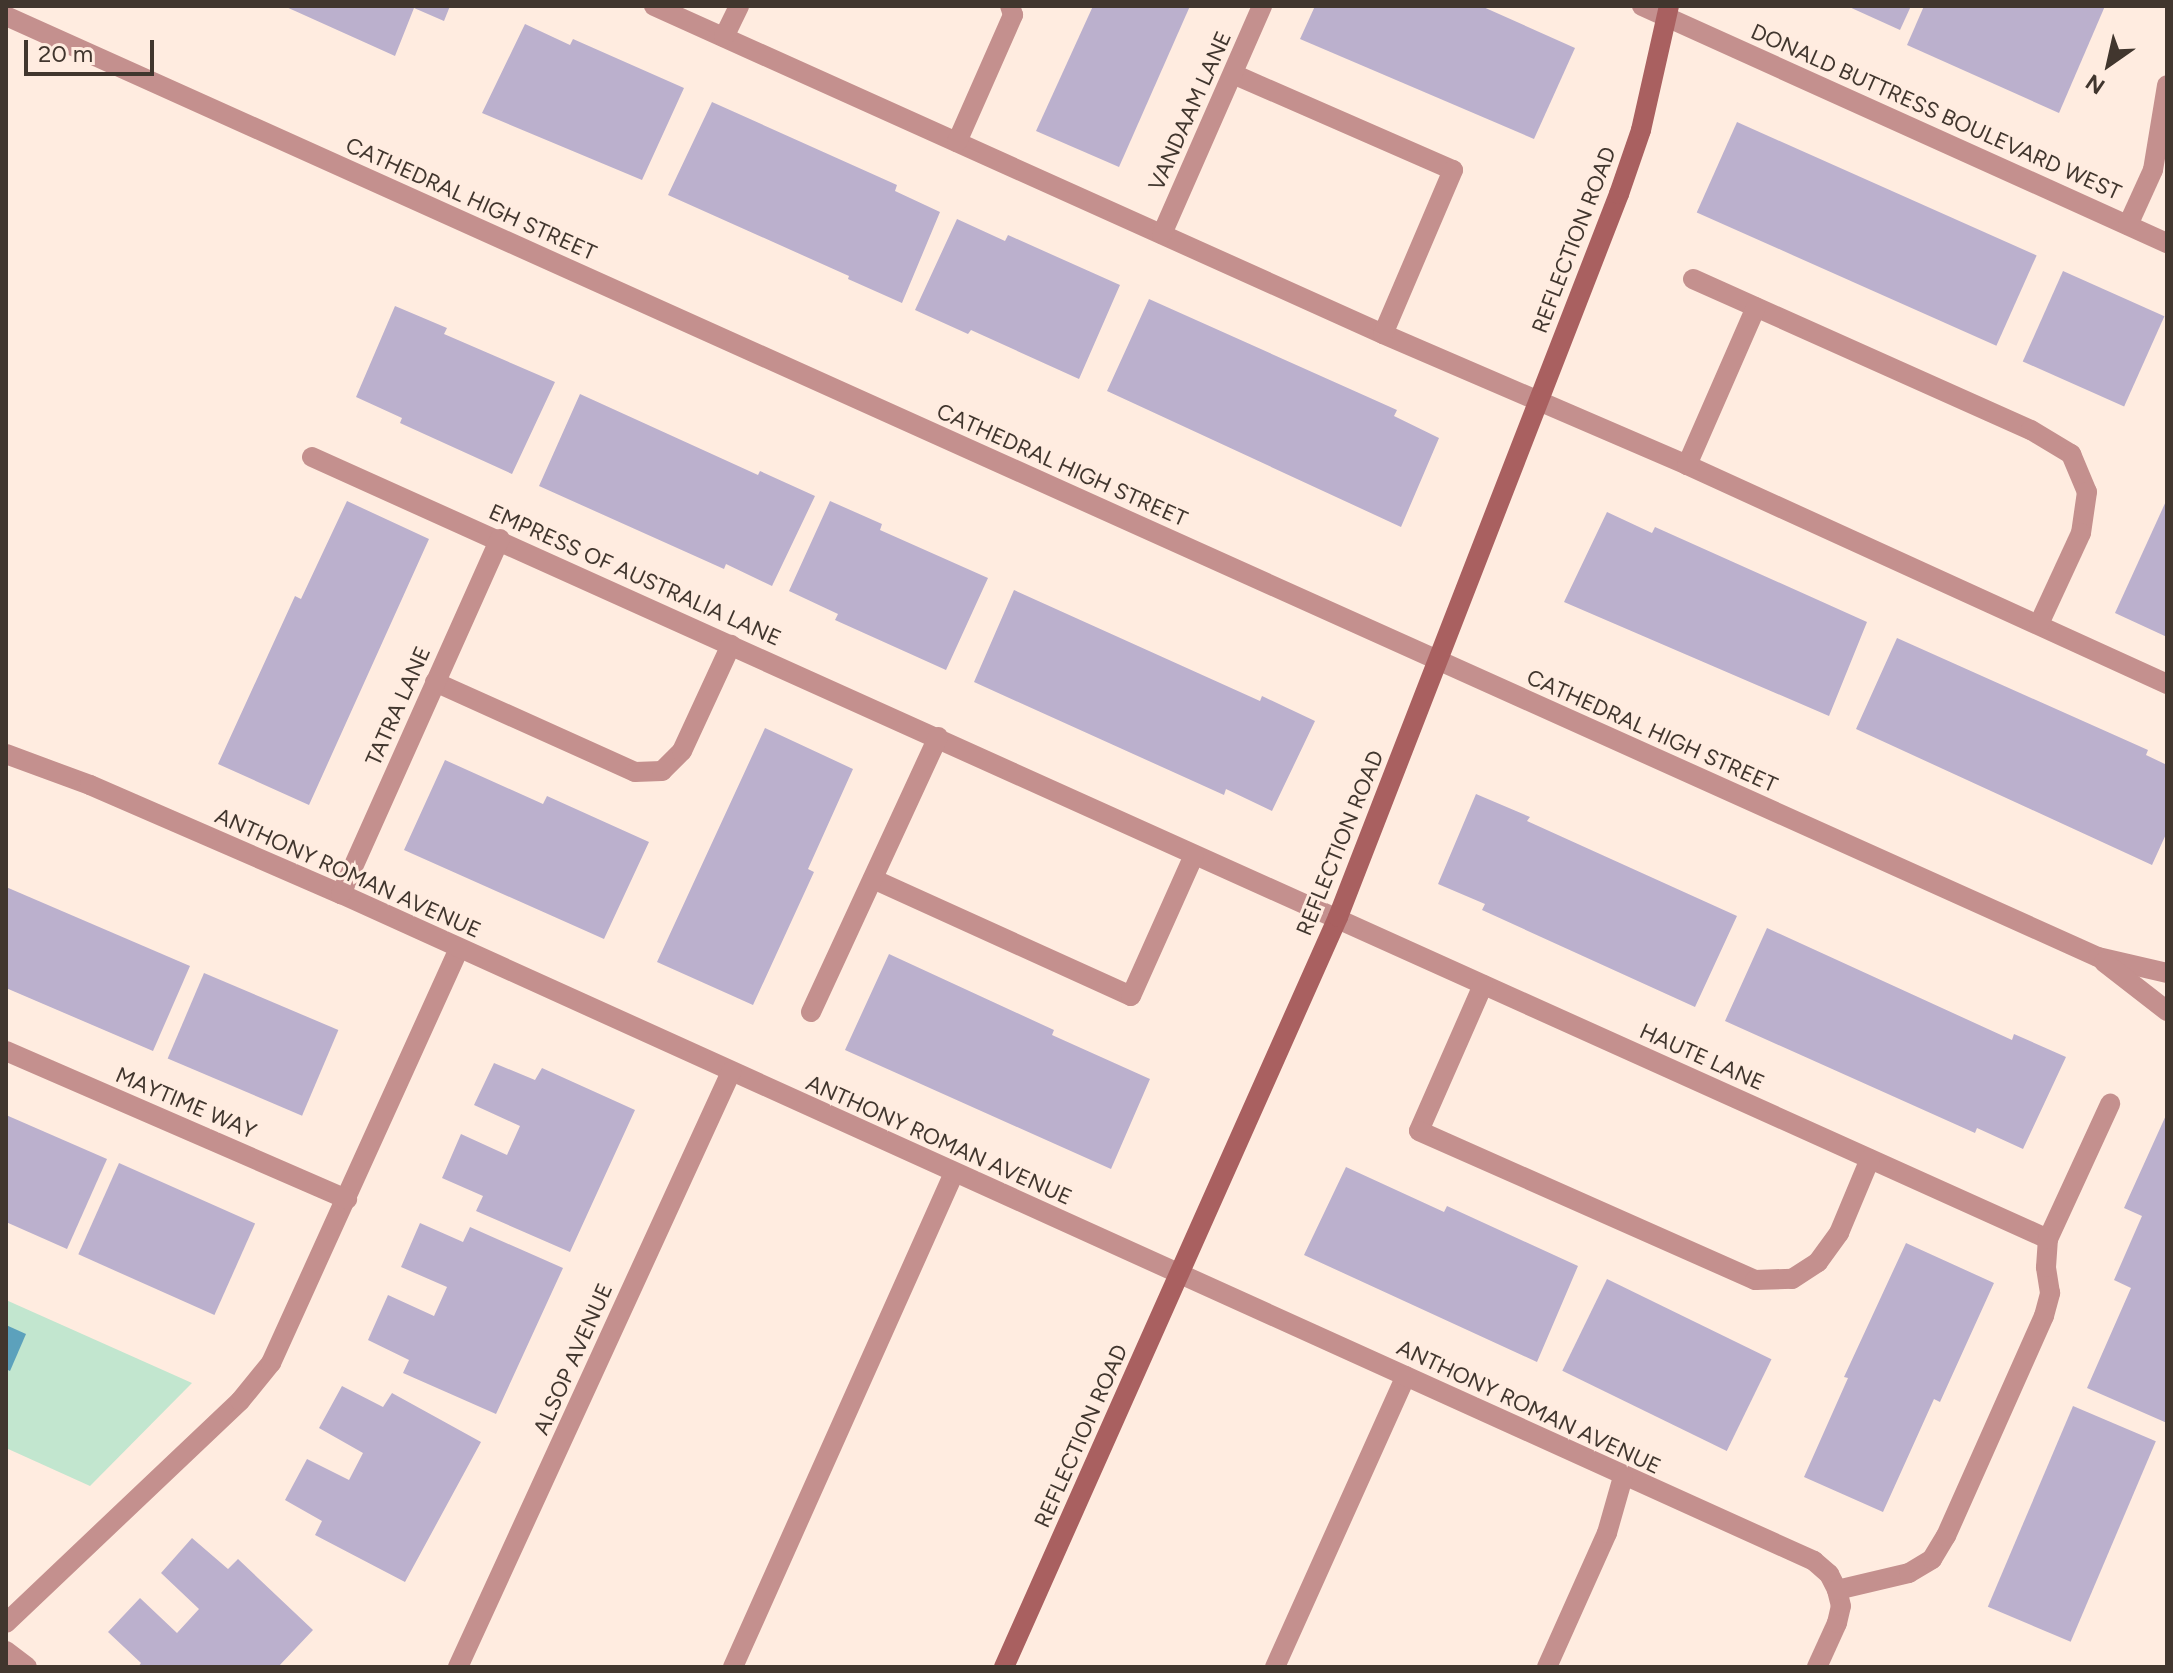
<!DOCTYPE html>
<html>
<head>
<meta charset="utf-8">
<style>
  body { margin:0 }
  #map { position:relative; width:2173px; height:1673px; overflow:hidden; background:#ffece0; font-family:Figtree,sans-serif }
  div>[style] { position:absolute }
  .green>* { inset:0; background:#c2e6cf }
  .water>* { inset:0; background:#5ca1bc }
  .building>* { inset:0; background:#bbb0cd; transform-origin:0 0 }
  .lane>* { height:20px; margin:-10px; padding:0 10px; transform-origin:10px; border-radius:10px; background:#c4908e }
  .street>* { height:20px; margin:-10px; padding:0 10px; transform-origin:10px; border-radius:10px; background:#c4908e }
  .secondary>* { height:20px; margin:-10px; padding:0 10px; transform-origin:10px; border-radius:10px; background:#a96060 }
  span { translate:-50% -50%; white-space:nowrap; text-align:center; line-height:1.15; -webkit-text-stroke:6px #ffece0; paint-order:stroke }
  .street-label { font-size:22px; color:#41362e }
  .frame { position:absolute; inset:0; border:8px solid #41362e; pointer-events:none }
  .north { position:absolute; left:2069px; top:24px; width:80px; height:80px; -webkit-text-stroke:6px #ffece0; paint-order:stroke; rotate:214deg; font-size:22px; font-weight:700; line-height:32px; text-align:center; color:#41362e }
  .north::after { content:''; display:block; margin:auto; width:28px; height:36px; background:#41362e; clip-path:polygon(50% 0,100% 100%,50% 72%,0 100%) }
  .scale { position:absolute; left:24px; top:40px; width:130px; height:36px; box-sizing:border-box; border:4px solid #41362e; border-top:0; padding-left:10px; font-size:24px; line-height:28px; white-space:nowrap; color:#41362e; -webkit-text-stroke:6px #ffece0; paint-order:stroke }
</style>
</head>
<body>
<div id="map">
  <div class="green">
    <div style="clip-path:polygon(6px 1300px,192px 1383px,90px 1486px,6px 1448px)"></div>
  </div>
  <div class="water">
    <div style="clip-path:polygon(6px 1325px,26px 1334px,10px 1371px,6px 1369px)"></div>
  </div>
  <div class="building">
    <div style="clip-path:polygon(284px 6px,450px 6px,444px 21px,414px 8px,395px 56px)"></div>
    <div style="clip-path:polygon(1093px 6px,1190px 6px,1119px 167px,1036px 131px)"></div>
    <div style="clip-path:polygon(1315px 6px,1481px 6px,1575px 48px,1534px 139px,1300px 39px)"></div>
    <div style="clip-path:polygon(1847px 6px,1911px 6px,1900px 30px)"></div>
    <div style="clip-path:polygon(1924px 6px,2105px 6px,2059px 113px,1907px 45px)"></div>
    <div style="clip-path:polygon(525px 24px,570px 45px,573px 39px,684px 88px,642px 180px,482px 113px)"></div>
    <div style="clip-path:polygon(712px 102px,897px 185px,895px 191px,940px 212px,902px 303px,848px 279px,849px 276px,668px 195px)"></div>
    <div style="left:1737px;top:122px;width:328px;height:99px;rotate:24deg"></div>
    <div style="clip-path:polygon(957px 219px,1005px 241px,1008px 235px,1120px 285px,1079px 379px,971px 330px,968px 334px,915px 310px)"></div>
    <div style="left:2063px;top:271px;width:111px;height:99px;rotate:24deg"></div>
    <div style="clip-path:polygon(1149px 299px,1397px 410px,1394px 416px,1439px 438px,1401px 527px,1107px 391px)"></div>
    <div style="clip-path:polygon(395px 306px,447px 328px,444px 334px,555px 382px,512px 474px,400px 423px,402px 418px,356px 397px)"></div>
    <div style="clip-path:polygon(580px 394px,758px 475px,760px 471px,815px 496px,772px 586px,726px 564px,724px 569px,539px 486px)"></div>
    <div style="clip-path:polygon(2167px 499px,2167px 637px,2115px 613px)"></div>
    <div style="clip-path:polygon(347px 501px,429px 539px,309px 805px,218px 764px,295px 596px,301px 599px)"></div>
    <div style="clip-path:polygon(830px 501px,882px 524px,880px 530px,988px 578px,946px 670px,835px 620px,838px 614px,789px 591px)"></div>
    <div style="clip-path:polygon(1607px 512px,1652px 533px,1655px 527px,1867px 622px,1829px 716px,1564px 602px)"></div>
    <div style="clip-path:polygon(1014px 590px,1260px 701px,1262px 696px,1315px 721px,1272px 811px,1226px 789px,1224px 795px,974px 682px)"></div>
    <div style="clip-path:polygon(1897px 638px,2148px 750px,2146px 755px,2167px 765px,2167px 832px,2152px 865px,1856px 729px)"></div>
    <div style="clip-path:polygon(765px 728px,853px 769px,808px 869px,814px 872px,753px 1005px,657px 962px)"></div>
    <div style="clip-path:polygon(445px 760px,543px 804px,547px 796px,649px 842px,604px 939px,404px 850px)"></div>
    <div style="clip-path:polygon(1476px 794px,1530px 817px,1527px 821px,1737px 916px,1695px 1007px,1482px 910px,1485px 904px,1438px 884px)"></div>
    <div style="clip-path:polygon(6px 887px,190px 966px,153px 1051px,6px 988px)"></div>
    <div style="clip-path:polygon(1767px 928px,2012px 1040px,2014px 1034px,2066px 1057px,2023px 1149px,1977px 1128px,1975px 1133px,1725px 1021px)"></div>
    <div style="clip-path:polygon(889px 954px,1054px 1030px,1052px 1035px,1150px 1079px,1111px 1169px,845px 1050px)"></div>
    <div style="left:204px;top:973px;width:146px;height:93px;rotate:23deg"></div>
    <div style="clip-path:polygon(494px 1063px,535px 1080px,542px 1068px,635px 1110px,570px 1252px,476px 1211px,483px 1196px,442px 1178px,461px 1134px,507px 1155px,520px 1126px,474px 1105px)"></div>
    <div style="clip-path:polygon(2167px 1113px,2167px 1423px,2087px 1388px,2131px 1288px,2114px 1280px,2142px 1216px,2124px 1208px)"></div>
    <div style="clip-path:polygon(6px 1115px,107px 1159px,67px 1249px,6px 1222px)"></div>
    <div style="left:119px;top:1163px;width:149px;height:100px;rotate:24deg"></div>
    <div style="clip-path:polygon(1346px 1167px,1444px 1212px,1447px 1206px,1578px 1266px,1537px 1362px,1304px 1255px)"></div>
    <div style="clip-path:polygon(420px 1223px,463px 1242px,470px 1227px,563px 1268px,496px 1414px,403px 1373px,409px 1360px,368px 1340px,388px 1295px,434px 1316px,447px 1287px,401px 1267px)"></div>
    <div style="clip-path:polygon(1906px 1243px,1994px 1283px,1940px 1402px,1934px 1399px,1883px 1512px,1804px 1477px,1848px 1378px,1844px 1377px)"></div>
    <div style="left:1607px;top:1279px;width:183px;height:102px;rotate:26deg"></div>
    <div style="clip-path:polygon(342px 1386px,383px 1407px,392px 1393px,481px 1442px,405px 1582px,315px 1535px,322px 1521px,285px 1500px,307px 1459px,349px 1480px,363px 1453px,319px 1428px)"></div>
    <div style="left:2073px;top:1406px;width:90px;height:218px;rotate:23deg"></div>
    <div style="clip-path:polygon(192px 1538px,228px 1569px,238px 1559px,313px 1630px,278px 1667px,138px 1667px,141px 1663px,108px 1632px,140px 1598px,177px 1633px,199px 1609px,161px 1573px)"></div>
  </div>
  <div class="lane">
    <div style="left:654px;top:6px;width:799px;rotate:24.22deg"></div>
    <div style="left:1383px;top:334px;width:331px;rotate:23.3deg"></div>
    <div style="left:1687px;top:465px;width:528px;rotate:24.52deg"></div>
    <div style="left:1233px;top:74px;width:240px;rotate:23.6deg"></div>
    <div style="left:1453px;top:170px;width:178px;rotate:113.1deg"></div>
    <div style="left:957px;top:142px;width:139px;rotate:-66.2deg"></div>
    <div style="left:1013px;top:15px;width:9px;rotate:-108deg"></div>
    <div style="left:1693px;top:279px;width:370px;rotate:24.1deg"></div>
    <div style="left:2031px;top:430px;width:47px;rotate:31deg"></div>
    <div style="left:2071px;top:454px;width:41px;rotate:67.2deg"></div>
    <div style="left:2087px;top:492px;width:41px;rotate:98.3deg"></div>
    <div style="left:2081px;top:533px;width:100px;rotate:114.8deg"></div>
    <div style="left:312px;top:457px;width:1904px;rotate:24.25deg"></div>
    <div style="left:1687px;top:465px;width:172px;rotate:-66.4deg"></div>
    <div style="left:435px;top:682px;width:219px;rotate:24.2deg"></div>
    <div style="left:635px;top:772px;width:27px;rotate:-2deg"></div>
    <div style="left:662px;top:771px;width:28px;rotate:-45deg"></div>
    <div style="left:682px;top:751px;width:117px;rotate:-65.2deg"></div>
    <div style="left:873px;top:879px;width:283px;rotate:24.4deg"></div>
    <div style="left:1131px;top:996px;width:154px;rotate:-65.9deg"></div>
    <div style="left:1483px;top:985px;width:159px;rotate:113.7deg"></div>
    <div style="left:1419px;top:1131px;width:368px;rotate:23.9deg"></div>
    <div style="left:1755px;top:1280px;width:37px;rotate:-2deg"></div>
    <div style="left:1792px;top:1279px;width:31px;rotate:-33deg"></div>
    <div style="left:1818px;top:1262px;width:36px;rotate:-54deg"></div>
    <div style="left:1839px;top:1233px;width:80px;rotate:-67.3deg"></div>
    <div style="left:6px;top:1623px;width:323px;rotate:-43.5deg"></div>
    <div style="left:240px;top:1401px;width:49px;rotate:-50.8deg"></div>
    <div style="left:271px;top:1363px;width:455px;rotate:-65.6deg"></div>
    <div style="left:6px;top:1651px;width:26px;rotate:37deg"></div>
    <div style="left:733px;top:1667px;width:541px;rotate:-65.9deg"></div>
    <div style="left:1275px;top:1667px;width:319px;rotate:-65.8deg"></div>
    <div style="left:1817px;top:1667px;width:48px;rotate:-65.6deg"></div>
    <div style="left:1837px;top:1623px;width:17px;rotate:-77deg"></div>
    <div style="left:1841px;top:1606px;width:16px;rotate:-104deg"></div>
  </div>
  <div class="street">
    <div style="left:1642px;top:6px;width:576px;rotate:24.3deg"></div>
    <div style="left:6px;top:16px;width:2294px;rotate:24.22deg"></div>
    <div style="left:2098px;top:957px;width:71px;rotate:13.1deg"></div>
    <div style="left:724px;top:37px;width:34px;rotate:-64deg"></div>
    <div style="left:2128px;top:225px;width:60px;rotate:-65.6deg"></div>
    <div style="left:2153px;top:170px;width:86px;rotate:-80.6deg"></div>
    <div style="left:1162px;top:234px;width:249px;rotate:-66.3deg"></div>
    <div style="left:6px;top:754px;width:90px;rotate:20.3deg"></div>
    <div style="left:90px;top:785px;width:274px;rotate:23.5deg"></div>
    <div style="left:341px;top:894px;width:1617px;rotate:24.36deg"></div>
    <div style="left:1814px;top:1561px;width:20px;rotate:41deg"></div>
    <div style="left:1829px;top:1574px;width:18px;rotate:63deg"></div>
    <div style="left:1837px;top:1590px;width:74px;rotate:-13.3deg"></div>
    <div style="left:1909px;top:1573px;width:27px;rotate:-31deg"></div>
    <div style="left:1932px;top:1559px;width:27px;rotate:-59deg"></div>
    <div style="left:1946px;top:1536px;width:241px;rotate:-66deg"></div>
    <div style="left:2044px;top:1316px;width:24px;rotate:-75deg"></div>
    <div style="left:2050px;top:1293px;width:26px;rotate:-99deg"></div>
    <div style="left:2046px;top:1267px;width:28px;rotate:-86deg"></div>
    <div style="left:2048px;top:1239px;width:149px;rotate:-65.3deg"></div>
    <div style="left:341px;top:894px;width:389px;rotate:-65.9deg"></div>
    <div style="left:2104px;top:962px;width:80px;rotate:37.9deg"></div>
    <div style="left:811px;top:1012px;width:303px;rotate:-65.2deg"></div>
    <div style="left:6px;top:1051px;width:372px;rotate:23.5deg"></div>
    <div style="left:458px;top:1667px;width:655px;rotate:-65.35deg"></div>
    <div style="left:1547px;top:1667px;width:147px;rotate:-65.9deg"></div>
    <div style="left:1607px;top:1533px;width:58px;rotate:-74.1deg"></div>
  </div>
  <div class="secondary">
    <div style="left:1004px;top:1667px;width:821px;rotate:-65.99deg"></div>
    <div style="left:1338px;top:917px;width:776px;rotate:-68.76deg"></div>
    <div style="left:1619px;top:194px;width:68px;rotate:-71deg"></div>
    <div style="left:1641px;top:130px;width:127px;rotate:-77.3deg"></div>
  </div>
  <div class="street-label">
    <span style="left:1190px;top:111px;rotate:-66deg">VANDAAM LANE</span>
    <span style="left:1936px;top:112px;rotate:24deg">DONALD BUTTRESS BOULEVARD WEST</span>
    <span style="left:471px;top:199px;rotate:24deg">CATHEDRAL HIGH STREET</span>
    <span style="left:1574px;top:240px;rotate:-69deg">REFLECTION ROAD</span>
    <span style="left:1062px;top:465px;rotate:24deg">CATHEDRAL HIGH STREET</span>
    <span style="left:635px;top:575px;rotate:24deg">EMPRESS OF AUSTRALIA LANE</span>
    <span style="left:398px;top:706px;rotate:-66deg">TATRA LANE</span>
    <span style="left:1652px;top:731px;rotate:24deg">CATHEDRAL HIGH STREET</span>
    <span style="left:1340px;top:843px;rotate:-68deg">REFLECTION ROAD</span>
    <span style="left:348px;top:873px;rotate:24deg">ANTHONY ROMAN AVENUE</span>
    <span style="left:1702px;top:1057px;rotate:24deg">HAUTE LANE</span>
    <span style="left:186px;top:1103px;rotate:23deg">MAYTIME WAY</span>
    <span style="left:939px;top:1140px;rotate:24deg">ANTHONY ROMAN AVENUE</span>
    <span style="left:573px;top:1359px;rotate:-66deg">ALSOP AVENUE</span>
    <span style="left:1529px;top:1407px;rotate:25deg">ANTHONY ROMAN AVENUE</span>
    <span style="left:1081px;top:1436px;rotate:-66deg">REFLECTION ROAD</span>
  </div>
  <div class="frame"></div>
  <div class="north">N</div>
  <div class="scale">20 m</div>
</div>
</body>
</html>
